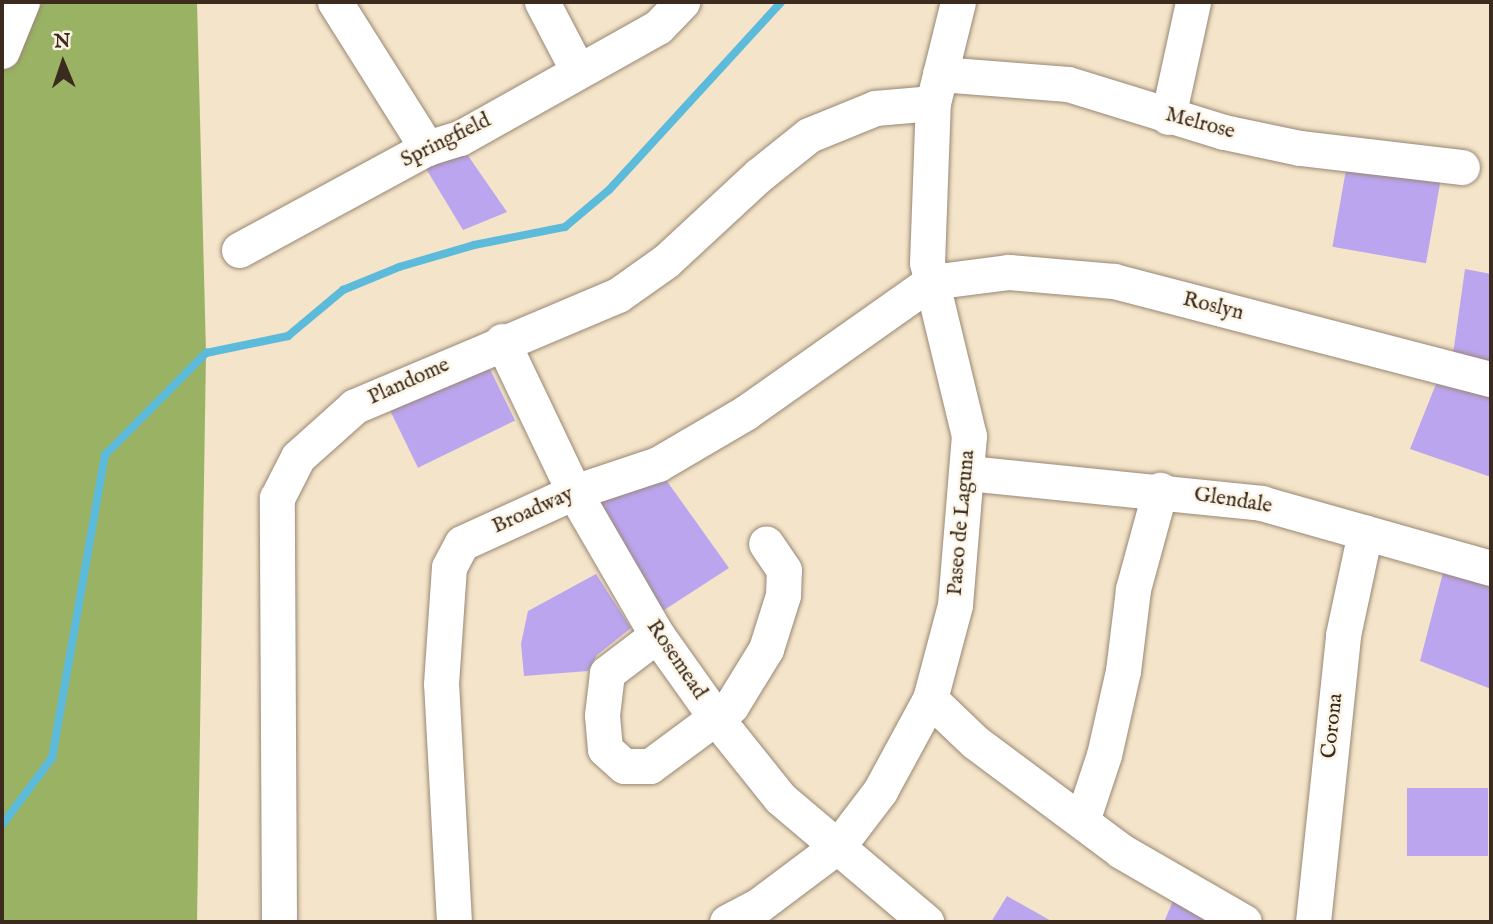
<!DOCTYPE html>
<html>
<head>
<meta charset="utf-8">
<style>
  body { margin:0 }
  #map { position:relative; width:1493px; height:924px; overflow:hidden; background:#f4e4c9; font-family:"IM FELL English",serif }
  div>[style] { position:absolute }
  .forest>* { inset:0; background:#9ab264 }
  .stream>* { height:8px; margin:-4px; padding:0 4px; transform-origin:4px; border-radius:4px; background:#5cbada }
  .building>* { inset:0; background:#bba5ee; transform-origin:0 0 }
  .roads { filter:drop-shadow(0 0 2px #988774) drop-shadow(0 0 2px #988774) }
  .minor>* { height:35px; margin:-17.5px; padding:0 17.5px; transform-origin:17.5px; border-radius:17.5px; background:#fff }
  span { translate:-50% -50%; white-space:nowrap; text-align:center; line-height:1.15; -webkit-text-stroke:5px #fcf5e5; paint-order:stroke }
  .street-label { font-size:21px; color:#3b2a1e }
  .frame { position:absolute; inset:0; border:4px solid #3b2a1e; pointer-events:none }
  .north { position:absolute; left:28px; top:28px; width:70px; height:70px; -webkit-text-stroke:5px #fcf5e5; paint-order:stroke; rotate:358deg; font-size:19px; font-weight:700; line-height:28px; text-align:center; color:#3b2a1e }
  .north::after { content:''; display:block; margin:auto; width:24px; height:32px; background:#3b2a1e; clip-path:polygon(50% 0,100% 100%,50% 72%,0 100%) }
</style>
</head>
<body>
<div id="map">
  <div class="forest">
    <div style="clip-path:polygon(2px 2px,197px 2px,206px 353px,197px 922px,2px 922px)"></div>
  </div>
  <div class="stream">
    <div style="left:2px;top:825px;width:84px;rotate:-53.3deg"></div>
    <div style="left:52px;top:758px;width:308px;rotate:-80.1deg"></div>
    <div style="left:105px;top:455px;width:144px;rotate:-45.3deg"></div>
    <div style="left:206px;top:353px;width:84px;rotate:-11.7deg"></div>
    <div style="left:288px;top:336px;width:72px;rotate:-39.9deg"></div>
    <div style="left:343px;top:290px;width:61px;rotate:-22.3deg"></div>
    <div style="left:399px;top:267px;width:78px;rotate:-16.3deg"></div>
    <div style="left:474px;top:245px;width:93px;rotate:-11.2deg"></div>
    <div style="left:565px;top:227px;width:57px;rotate:-40.1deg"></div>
    <div style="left:609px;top:190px;width:255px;rotate:-47.5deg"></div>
  </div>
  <div class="building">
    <div style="clip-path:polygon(462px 147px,507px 212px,463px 230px,422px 162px)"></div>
    <div style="left:1347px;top:164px;width:95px;height:84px;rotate:10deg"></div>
    <div style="clip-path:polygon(1465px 269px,1491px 274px,1491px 363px,1453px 354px)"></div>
    <div style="left:487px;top:363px;width:64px;height:108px;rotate:64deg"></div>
    <div style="clip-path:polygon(1438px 379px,1491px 394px,1491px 477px,1410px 449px)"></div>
    <div style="clip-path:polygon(664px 477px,729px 568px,661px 612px,597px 502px)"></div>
    <div style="clip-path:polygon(1444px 569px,1491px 583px,1491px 689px,1420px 661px)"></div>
    <div style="clip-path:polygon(596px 574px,631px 628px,597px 655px,588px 671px,524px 676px,521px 644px,528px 611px)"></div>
    <div style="left:1407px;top:788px;width:81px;height:68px"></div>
    <div style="clip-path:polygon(1007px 896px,1053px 922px,991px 922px)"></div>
    <div style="clip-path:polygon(1175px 896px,1210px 922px,1164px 922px)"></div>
  </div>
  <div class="roads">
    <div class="minor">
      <div style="left:335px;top:2px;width:173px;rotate:57.8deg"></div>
      <div style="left:542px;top:2px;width:76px;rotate:62.4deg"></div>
      <div style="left:2px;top:51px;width:53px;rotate:-67.8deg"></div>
      <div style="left:940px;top:74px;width:128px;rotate:4.5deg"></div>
      <div style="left:1068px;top:84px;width:163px;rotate:17.1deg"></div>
      <div style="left:1224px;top:132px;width:78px;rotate:11.9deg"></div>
      <div style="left:1300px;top:148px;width:163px;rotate:6.7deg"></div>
      <div style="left:1168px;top:117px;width:118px;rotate:-77.7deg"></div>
      <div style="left:239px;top:250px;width:214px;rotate:-28.5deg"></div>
      <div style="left:427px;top:148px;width:34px;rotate:-17deg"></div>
      <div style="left:460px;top:138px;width:227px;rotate:-29.3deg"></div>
      <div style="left:658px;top:27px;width:35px;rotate:-46deg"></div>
      <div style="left:502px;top:341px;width:167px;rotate:64.5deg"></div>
      <div style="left:574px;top:492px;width:165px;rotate:59.9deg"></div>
      <div style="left:657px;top:635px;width:102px;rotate:54.6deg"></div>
      <div style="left:716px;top:718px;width:102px;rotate:51.3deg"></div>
      <div style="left:780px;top:798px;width:192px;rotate:40.3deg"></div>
      <div style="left:968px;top:473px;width:295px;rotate:5.8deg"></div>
      <div style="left:1261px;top:503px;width:239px;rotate:15.8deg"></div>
      <div style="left:657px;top:635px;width:63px;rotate:142.8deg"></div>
      <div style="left:607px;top:673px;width:42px;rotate:96.8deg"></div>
      <div style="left:602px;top:715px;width:34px;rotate:85deg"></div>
      <div style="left:605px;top:749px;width:25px;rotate:42deg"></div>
      <div style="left:624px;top:766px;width:26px"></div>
      <div style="left:650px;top:766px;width:101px;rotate:-36.5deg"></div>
      <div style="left:731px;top:706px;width:67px;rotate:-58.4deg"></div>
      <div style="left:766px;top:649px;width:57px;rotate:-72.5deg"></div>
      <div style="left:783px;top:595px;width:25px;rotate:-88deg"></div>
      <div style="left:784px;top:570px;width:32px;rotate:-124deg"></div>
      <div style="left:930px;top:699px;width:62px;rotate:43.7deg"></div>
      <div style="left:975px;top:742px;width:182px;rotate:36.7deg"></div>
      <div style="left:1121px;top:851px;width:142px;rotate:30deg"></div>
      <div style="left:1082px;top:821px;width:70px;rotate:-71.6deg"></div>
      <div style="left:1104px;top:755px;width:86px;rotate:-77.3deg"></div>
      <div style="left:1123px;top:671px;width:83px;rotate:-83deg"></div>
      <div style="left:1133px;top:589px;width:103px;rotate:-74.7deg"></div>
      <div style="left:279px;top:922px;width:424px;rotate:-90.3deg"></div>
      <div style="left:277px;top:498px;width:46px;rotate:-62.9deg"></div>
      <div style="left:298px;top:457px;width:76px;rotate:-41.8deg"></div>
      <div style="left:355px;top:406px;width:285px;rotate:-22.9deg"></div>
      <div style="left:618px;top:295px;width:59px;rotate:-35.3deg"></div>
      <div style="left:666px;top:261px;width:127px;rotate:-42.8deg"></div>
      <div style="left:759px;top:175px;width:64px;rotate:-38.7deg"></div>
      <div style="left:809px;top:135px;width:71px;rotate:-22.2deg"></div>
      <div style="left:875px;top:108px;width:58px;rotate:-4.9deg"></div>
      <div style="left:454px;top:922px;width:238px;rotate:-93.1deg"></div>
      <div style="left:441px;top:684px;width:117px;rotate:-86.1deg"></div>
      <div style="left:449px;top:567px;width:27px;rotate:-62deg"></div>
      <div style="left:462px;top:543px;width:123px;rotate:-24.5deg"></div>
      <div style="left:574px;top:492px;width:89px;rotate:-18.4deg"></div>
      <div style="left:658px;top:464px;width:101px;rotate:-30.4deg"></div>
      <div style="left:745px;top:413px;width:228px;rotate:-35.2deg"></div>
      <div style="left:931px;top:282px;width:79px;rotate:-7.3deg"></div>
      <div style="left:1009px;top:272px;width:105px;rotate:4.9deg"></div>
      <div style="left:1114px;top:281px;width:390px;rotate:14.6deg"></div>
      <div style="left:727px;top:922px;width:36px;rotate:-28deg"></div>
      <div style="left:759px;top:905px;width:100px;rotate:-36.9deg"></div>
      <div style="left:839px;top:845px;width:68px;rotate:-52.8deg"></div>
      <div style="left:880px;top:791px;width:105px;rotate:-61.5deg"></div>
      <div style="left:930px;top:699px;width:97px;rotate:-75.1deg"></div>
      <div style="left:955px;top:605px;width:170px;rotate:-85.3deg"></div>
      <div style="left:969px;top:436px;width:178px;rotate:-103.6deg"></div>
      <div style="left:927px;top:263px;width:160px;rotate:-87.9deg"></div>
      <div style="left:933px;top:103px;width:104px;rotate:-76.1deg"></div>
      <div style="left:1313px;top:922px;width:289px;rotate:-84deg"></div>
      <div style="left:1343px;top:635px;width:105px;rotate:-77.9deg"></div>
    </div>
  </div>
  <div class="street-label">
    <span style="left:1200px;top:124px;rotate:15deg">Melrose</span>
    <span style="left:446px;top:141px;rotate:-26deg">Springfield</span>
    <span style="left:1213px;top:307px;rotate:14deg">Roslyn</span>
    <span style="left:409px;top:382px;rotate:-24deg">Plandome</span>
    <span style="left:1233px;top:501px;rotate:9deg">Glendale</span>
    <span style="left:533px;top:511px;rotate:-24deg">Broadway</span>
    <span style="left:962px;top:523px;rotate:-85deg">Paseo de Laguna</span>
    <span style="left:676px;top:660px;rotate:56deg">Rosemead</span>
    <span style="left:1333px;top:726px;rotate:-84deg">Corona</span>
  </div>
  <div class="frame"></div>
  <div class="north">N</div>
</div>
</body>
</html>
